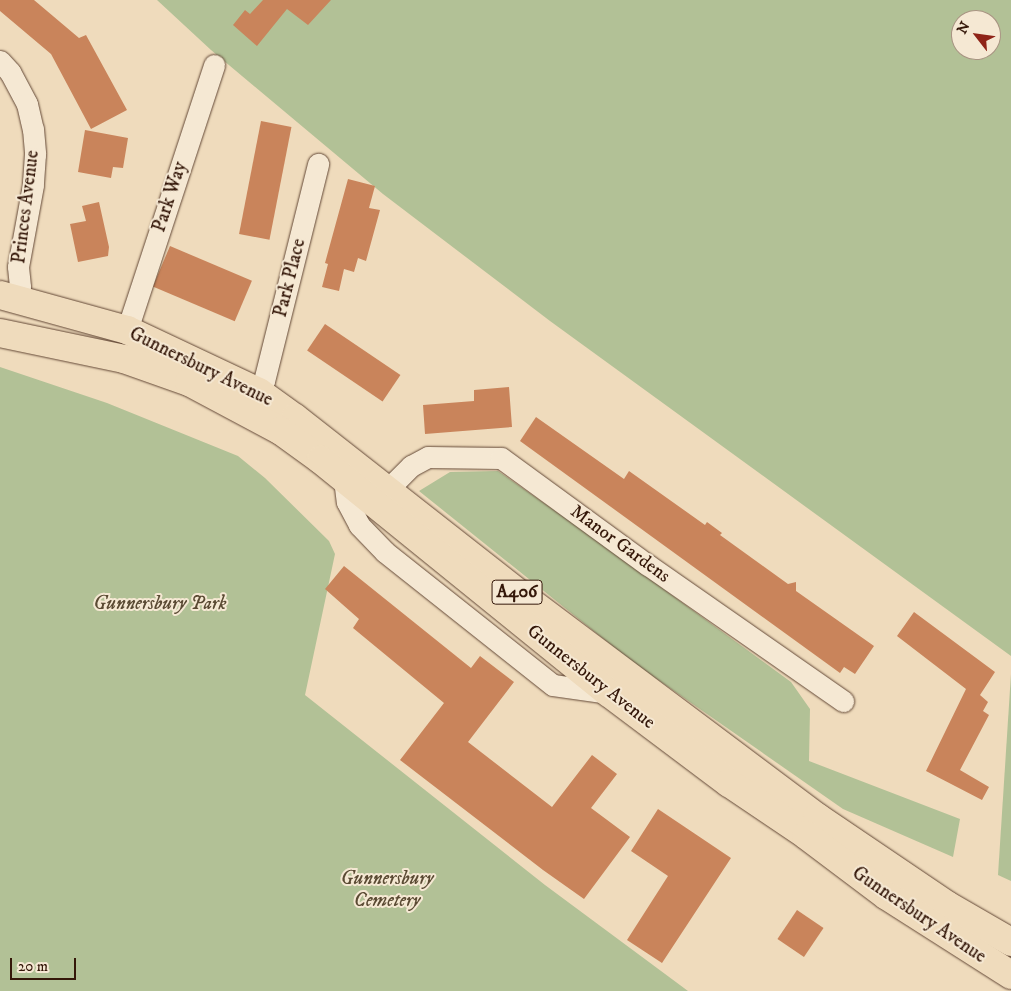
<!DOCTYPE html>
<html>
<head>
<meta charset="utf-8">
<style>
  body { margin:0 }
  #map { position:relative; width:1011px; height:991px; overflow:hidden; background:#efdbbc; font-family:"IM FELL DW Pica",serif }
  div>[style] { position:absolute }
  .green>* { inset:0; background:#b2c196 }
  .building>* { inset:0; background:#c9845b; transform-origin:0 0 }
  .roads { filter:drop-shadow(0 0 1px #634836) drop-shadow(0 0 1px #634836) }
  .street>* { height:21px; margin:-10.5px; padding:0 10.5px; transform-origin:10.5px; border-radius:10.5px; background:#f5e8d3 }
  .highway>* { height:28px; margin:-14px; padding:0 14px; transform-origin:14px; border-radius:14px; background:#efdbbc }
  span { translate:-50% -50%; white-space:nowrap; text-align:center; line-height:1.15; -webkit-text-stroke:4px #f5e8d3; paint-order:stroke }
  .shield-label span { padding:1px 4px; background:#f5e8d3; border:1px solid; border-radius:4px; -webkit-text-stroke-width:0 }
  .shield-label { font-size:18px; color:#341709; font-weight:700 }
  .street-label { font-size:19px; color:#341709 }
  .park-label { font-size:19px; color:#5a4a33; font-style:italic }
  .north { position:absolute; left:951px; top:10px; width:50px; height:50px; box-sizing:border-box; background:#f5e8d3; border:1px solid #a89482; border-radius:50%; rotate:300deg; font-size:14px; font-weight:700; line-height:20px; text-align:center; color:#341709 }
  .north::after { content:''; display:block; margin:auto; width:18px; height:22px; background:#8f2418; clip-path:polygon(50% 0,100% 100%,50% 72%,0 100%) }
  .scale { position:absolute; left:10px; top:958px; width:66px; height:22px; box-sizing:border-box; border:2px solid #341709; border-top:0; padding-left:6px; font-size:15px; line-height:18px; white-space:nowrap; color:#341709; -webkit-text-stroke:4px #f5e8d3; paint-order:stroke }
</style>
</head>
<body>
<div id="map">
  <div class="green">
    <div style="clip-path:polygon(evenodd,157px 0,1011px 0,1011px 656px,550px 321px,383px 194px,211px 50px,157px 0,961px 20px,991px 20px,991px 50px,961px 50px,961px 20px)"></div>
    <div style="clip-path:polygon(0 367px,107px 403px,238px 456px,265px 478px,329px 541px,335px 554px,305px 695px,545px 885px,688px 991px,0 991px)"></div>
    <div style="clip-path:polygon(498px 471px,584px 531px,791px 682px,810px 709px,809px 761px,960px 819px,953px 857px,843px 809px,631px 661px,419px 491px,450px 472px)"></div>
    <div style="clip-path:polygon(1011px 674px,1011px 881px,998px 875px)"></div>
  </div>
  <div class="building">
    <div style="clip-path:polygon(0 0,34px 0,79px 38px,86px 35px,127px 110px,91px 129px,51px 54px,0 11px)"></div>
    <div style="clip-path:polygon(263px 0,331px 0,308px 25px,287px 9px,257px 46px,233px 25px,245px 10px,250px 14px)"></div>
    <div style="left:261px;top:121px;width:31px;height:115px;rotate:11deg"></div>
    <div style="clip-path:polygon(85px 130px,128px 138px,123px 168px,113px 167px,111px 178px,78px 172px)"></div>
    <div style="clip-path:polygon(348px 179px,375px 186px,369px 208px,380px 210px,366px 261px,358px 258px,354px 272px,344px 269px,339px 291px,322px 287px,328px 264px,325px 263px)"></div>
    <div style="clip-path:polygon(99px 202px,109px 247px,108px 256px,78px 262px,70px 224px,86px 221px,82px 206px)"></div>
    <div style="left:170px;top:246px;width:89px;height:44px;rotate:23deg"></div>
    <div style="left:325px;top:324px;width:91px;height:32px;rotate:34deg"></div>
    <div style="clip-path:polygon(509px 387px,512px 427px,425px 434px,423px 405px,474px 401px,474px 390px)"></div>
    <div style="clip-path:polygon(536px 417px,624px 479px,629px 471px,705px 525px,707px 522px,722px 533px,720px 535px,788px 584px,796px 582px,796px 591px,874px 646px,855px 674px,844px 667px,840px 673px,520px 441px)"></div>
    <div style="clip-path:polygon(344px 566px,471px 668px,480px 656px,514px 682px,468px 742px,552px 807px,592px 755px,617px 774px,591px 808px,630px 837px,584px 899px,543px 870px,400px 760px,444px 703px,353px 628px,359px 619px,325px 589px)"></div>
    <div style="clip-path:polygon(914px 612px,995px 672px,980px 695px,988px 702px,983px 711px,989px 715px,960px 770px,989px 787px,982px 800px,926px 771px,966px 689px,897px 636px)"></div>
    <div style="clip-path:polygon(658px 809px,731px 858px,662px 963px,627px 940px,668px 876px,631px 851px)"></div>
    <div style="left:797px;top:910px;width:32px;height:35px;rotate:34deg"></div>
  </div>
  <div class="roads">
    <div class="street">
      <div style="left:0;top:61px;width:15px;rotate:48deg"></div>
      <div style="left:10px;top:72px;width:36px;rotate:62deg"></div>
      <div style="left:27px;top:104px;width:26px;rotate:77deg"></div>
      <div style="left:33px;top:129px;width:25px;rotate:85deg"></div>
      <div style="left:35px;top:154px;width:31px;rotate:94deg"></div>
      <div style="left:33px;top:185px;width:83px;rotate:100.4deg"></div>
      <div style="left:18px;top:267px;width:20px;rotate:84deg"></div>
      <div style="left:20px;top:287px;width:15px;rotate:106deg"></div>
      <div style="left:127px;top:330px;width:279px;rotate:-71.8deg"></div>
      <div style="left:259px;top:392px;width:12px;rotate:-66deg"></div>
      <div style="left:264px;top:381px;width:224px;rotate:-76deg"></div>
      <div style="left:344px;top:479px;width:23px;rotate:83deg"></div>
      <div style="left:347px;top:502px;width:26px;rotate:62deg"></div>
      <div style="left:359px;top:525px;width:37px;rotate:46deg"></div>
      <div style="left:385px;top:552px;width:214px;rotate:38.4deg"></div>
      <div style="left:553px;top:685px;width:57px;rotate:8.1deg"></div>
      <div style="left:388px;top:489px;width:33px;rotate:-45deg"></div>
      <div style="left:411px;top:466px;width:19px;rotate:-28deg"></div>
      <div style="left:428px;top:457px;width:73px;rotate:0.8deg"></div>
      <div style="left:501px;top:458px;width:182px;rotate:36.1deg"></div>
      <div style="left:648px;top:565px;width:238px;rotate:34.9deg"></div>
    </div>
    <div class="highway">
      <div style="left:0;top:295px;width:132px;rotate:15.4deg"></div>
      <div style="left:127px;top:330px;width:146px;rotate:25.2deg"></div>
      <div style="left:259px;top:392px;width:44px;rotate:35.8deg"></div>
      <div style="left:295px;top:418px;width:287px;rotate:38.1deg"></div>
      <div style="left:521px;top:595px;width:370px;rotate:36.9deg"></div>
      <div style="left:817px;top:817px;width:157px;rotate:34.1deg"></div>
      <div style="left:947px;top:905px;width:74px;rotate:30deg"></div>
      <div style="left:0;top:333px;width:127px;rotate:11.8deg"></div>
      <div style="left:124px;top:359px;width:69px;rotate:19.5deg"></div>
      <div style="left:189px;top:382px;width:104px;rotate:28deg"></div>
      <div style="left:281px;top:431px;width:49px;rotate:35.9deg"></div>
      <div style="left:321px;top:460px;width:370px;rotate:39deg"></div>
      <div style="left:609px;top:693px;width:150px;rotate:36.9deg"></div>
      <div style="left:729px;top:783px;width:93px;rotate:34deg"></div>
      <div style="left:806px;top:835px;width:101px;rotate:37deg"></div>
      <div style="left:887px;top:896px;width:147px;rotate:32.5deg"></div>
    </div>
  </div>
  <div class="shield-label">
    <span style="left:517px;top:592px">A406</span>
  </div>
  <div class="street-label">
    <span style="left:170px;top:197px;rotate:-72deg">Park Way</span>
    <span style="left:26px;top:207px;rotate:-83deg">Princes Avenue</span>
    <span style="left:290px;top:278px;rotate:-76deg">Park Place</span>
    <span style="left:201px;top:367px;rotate:26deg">Gunnersbury Avenue</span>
    <span style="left:620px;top:544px;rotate:36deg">Manor Gardens</span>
    <span style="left:591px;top:677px;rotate:38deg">Gunnersbury Avenue</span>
    <span style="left:919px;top:915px;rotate:34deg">Gunnersbury Avenue</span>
  </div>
  <div class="park-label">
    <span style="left:160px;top:604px">Gunnersbury Park</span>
    <span style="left:387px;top:890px">Gunnersbury<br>Cemetery</span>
  </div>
  <div class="north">N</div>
  <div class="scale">20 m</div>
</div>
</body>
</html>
